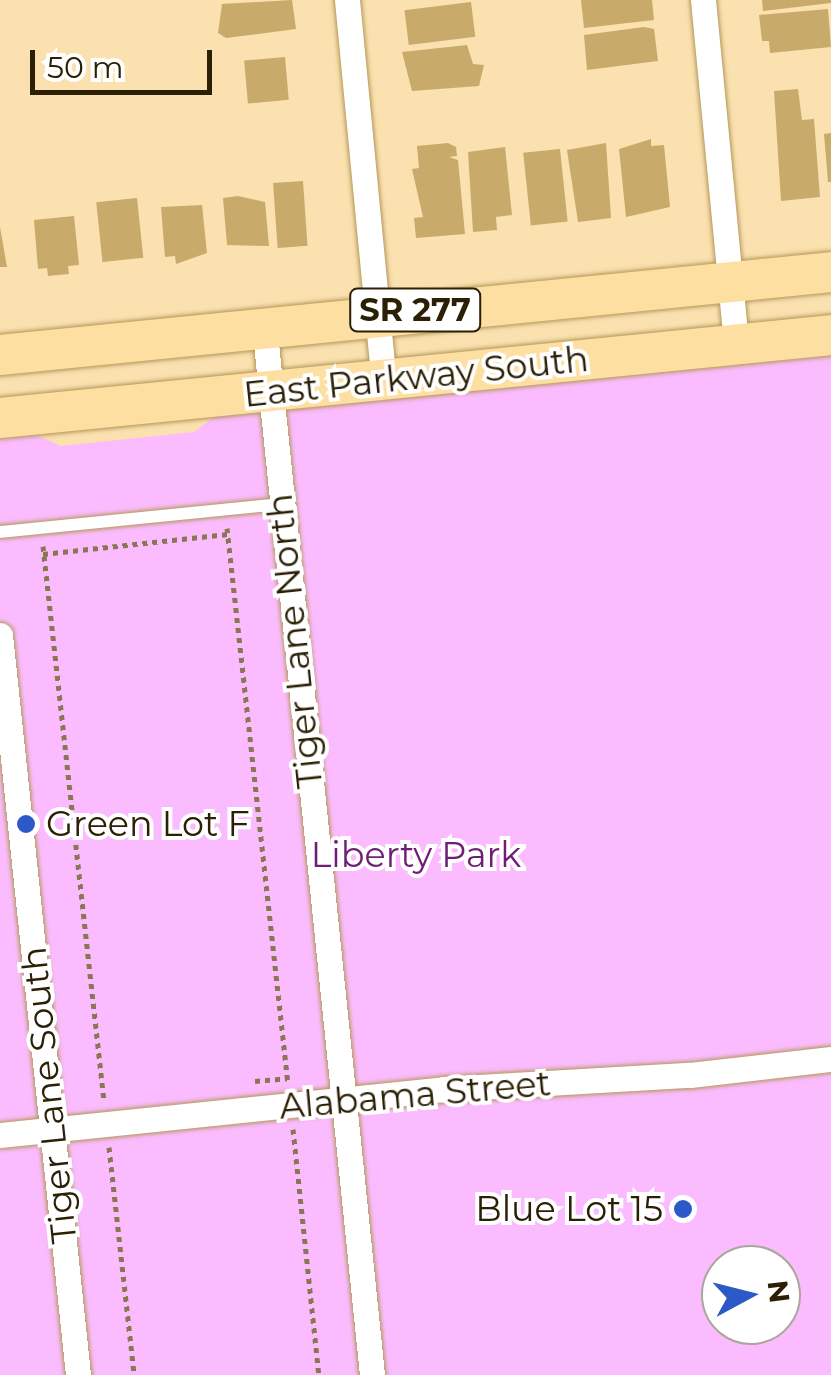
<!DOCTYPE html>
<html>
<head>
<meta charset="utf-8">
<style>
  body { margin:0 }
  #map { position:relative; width:831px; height:1375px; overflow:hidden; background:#fae1af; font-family:Montserrat,sans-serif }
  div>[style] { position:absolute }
  .green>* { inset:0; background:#fbbcff }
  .building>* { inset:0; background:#c8aa6b; transform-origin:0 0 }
  .path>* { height:5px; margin-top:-2.5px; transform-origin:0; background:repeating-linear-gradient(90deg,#897752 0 5px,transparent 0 10px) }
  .roads { filter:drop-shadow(0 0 2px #b59759) drop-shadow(0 0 2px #b59759) }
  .service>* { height:12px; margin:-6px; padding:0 6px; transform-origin:6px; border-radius:6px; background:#fff }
  .minor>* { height:25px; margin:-12.5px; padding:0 12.5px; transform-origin:12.5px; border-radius:12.5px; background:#fff }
  .primary>* { height:40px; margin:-20px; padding:0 20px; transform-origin:20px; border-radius:20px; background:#fddfa1 }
  .dots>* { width:28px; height:28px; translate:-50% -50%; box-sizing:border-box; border:5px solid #fff; border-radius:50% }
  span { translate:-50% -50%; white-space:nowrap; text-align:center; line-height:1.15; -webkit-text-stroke:8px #fff; paint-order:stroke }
  .shield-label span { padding:2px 8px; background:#fff; border:2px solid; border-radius:8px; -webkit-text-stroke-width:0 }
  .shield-label { font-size:32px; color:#2b2005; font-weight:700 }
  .street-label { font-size:35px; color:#2b2005 }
  .poi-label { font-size:35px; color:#2b2005 }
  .left { translate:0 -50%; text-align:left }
  .right { translate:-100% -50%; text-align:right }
  .park-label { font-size:35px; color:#6f1e76 }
  .north { position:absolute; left:701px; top:1245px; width:100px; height:100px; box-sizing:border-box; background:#fff; border:2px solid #aaa69b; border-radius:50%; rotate:83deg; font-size:28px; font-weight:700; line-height:40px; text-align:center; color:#2b2005 }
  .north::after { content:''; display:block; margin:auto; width:35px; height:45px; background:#2d58c7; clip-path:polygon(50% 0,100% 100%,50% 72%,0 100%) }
  .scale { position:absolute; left:30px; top:50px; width:182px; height:45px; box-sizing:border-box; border:5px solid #2b2005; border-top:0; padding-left:12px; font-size:30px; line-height:35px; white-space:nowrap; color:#2b2005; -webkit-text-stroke:8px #fff; paint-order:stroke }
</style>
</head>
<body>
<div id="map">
  <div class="green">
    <div style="clip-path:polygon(evenodd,831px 356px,831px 1375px,0 1375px,0 436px,32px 433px,61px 446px,194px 432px,215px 416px,831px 356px,721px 1265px,781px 1265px,781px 1325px,721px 1325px,721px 1265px)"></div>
  </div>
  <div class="building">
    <div style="clip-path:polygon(292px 0,296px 29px,226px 38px,218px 33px,222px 4px)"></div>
    <div style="clip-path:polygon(581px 0,652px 0,654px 20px,584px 28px)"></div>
    <div style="clip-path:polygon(762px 0,831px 0,831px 3px,763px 11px)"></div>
    <div style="left:471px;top:2px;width:35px;height:67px;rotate:83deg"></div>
    <div style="clip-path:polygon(828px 9px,831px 47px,770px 53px,769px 41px,762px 41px,759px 15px)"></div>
    <div style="clip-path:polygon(644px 27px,654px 29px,658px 61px,587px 70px,584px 35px)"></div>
    <div style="clip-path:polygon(467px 45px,473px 64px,484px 65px,479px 86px,412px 91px,402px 52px)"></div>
    <div style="left:285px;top:57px;width:43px;height:41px;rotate:85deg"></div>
    <div style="clip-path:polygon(798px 89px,802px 120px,814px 119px,820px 197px,781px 201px,774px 91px)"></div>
    <div style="clip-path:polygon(831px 133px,831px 182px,828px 182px,824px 134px)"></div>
    <div style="clip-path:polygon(651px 139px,651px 146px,664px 145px,670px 207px,626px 217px,619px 149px)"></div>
    <div style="clip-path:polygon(448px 143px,456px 147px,457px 156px,449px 157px,458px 160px,465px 234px,416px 238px,414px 218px,423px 217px,412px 169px,419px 168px,417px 146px)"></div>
    <div style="clip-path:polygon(606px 143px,611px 218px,578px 222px,567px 150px)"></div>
    <div style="clip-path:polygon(505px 147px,512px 215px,496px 217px,497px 230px,473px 232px,468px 152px)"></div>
    <div style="left:560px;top:149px;width:73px;height:37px;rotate:84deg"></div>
    <div style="left:303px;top:181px;width:65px;height:30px;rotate:86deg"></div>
    <div style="clip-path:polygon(238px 196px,265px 202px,269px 246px,227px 245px,223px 198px)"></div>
    <div style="left:137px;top:198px;width:60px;height:41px;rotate:84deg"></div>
    <div style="clip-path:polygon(202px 205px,207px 253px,176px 264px,175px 256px,165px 257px,161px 207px)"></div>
    <div style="clip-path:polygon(74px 216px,79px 265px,68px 266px,69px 274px,48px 276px,47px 268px,38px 269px,34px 220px)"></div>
    <div style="clip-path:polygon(0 227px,7px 267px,0 267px)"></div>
  </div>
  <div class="path">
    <div style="left:227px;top:528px;width:559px;rotate:83.74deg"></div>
    <div style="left:43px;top:546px;width:558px;rotate:83.73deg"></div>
    <div style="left:43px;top:554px;width:186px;rotate:-6.2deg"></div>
    <div style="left:255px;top:1081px;width:32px;rotate:-5deg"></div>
    <div style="left:293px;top:1129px;width:247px;rotate:84deg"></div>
    <div style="left:109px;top:1147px;width:229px;rotate:83.7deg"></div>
  </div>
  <div class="roads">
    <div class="service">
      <div style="left:0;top:532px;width:282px;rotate:-5.7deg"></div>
    </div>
    <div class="minor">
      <div style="left:347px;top:0;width:383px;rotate:84.5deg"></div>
      <div style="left:703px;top:0;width:345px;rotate:84.5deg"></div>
      <div style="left:264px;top:324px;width:1057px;rotate:84.13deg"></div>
      <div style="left:0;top:635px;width:744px;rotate:83.98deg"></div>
      <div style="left:0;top:1135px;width:446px;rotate:-5.9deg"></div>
      <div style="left:444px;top:1089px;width:246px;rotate:-3.3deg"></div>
      <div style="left:690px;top:1075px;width:142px;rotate:-6.5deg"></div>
    </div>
    <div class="primary">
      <div style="left:0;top:355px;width:835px;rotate:-5.7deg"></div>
      <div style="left:0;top:418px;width:835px;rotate:-5.7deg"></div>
    </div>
  </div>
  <div class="dots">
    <div style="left:26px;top:824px;background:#2d58c7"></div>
    <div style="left:683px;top:1209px;background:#2d58c7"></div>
  </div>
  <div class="shield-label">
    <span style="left:415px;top:310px">SR 277</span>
  </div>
  <div class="street-label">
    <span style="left:416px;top:377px;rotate:-6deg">East Parkway South</span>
    <span style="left:295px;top:641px;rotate:-96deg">Tiger Lane North</span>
    <span style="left:49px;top:1095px;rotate:-96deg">Tiger Lane South</span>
    <span style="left:415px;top:1095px;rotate:-5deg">Alabama Street</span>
  </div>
  <div class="poi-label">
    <span class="left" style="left:46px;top:824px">Green Lot F</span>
    <span class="right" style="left:663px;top:1209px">Blue Lot 15</span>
  </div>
  <div class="park-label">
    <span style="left:416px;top:855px">Liberty Park</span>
  </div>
  <div class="north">N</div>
  <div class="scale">50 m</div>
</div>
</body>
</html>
